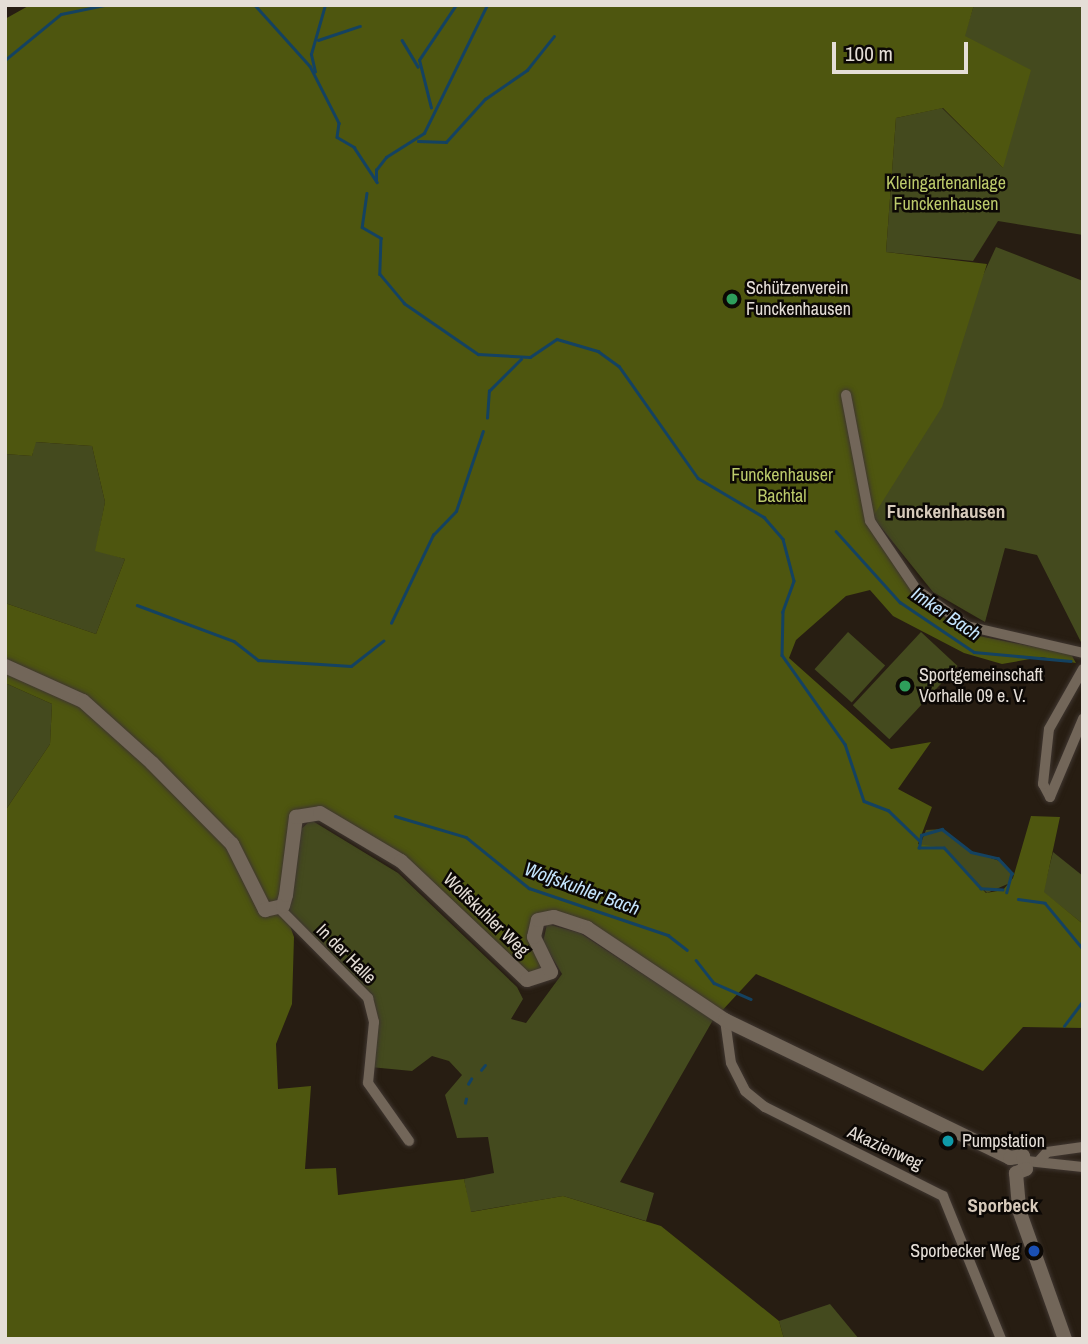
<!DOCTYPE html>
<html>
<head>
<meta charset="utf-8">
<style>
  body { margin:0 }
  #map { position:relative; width:1088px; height:1344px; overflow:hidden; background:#271d12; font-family:"Archivo Narrow",sans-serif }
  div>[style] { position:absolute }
  .green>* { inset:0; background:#444a1e; transform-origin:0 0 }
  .forest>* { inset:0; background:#4e560f }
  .stream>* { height:2.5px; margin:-1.25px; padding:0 1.25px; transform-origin:1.25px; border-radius:1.25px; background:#144261 }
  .roads { filter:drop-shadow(0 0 2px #3f3630) drop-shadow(0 0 2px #3f3630) }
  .street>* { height:10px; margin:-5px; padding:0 5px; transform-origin:5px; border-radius:5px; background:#726659 }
  .secondary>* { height:14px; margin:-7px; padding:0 7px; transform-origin:7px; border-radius:7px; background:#726659 }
  .dots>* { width:19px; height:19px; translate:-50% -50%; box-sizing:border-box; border:4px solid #0c0805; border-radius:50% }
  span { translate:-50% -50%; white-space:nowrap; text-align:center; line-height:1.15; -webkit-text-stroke:5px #0c0805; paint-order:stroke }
  .park-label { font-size:18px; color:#bcca6b }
  .poi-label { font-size:18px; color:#e5ded7 }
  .left { translate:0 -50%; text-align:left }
  .right { translate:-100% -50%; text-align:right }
  .street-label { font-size:18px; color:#e5ded7 }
  .neighbourhood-label { font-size:19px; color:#d7cabb; font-weight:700 }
  .water-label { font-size:19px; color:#c5e5fe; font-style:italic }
  .frame { position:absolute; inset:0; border:7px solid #e5ded7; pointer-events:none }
  .scale { position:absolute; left:832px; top:42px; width:136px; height:32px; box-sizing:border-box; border:4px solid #e5ded7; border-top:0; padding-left:9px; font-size:21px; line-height:24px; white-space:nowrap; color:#e5ded7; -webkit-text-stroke:5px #0c0805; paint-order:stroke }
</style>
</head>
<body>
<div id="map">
  <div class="green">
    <div style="clip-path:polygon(974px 5px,1083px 5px,1083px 235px,998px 221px,973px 261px,886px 252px,896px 118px,942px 108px,1003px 168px,964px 36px)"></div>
    <div style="clip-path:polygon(996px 247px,1083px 281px,1083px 646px,1037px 555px,1005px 548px,985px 622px,933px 592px,872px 516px)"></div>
    <div style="clip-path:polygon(35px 442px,92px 446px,105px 502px,96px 550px,125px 559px,96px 634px,5px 603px,5px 454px,32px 456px)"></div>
    <div style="left:848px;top:632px;width:50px;height:50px;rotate:42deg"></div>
    <div style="left:921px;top:632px;width:50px;height:100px;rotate:43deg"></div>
    <div style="clip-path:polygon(5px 683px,52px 704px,50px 744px,5px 811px)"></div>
    <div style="clip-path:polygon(311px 820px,398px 873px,517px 987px,523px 999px,511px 1019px,526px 1023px,562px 974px,543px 942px,547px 924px,580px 933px,713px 1020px,620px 1182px,654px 1193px,646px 1221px,563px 1196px,470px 1212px,464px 1179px,494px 1173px,488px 1137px,457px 1138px,445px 1095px,462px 1075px,449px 1061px,432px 1056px,412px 1071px,370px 1067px,375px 1007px,288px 912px,298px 832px)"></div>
    <div style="clip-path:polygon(942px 829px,972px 852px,1003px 862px,1012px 873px,1010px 883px,987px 893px,944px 848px,919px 848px,926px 830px)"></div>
    <div style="clip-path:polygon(1053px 852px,1083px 876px,1083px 924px,1043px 892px)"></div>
    <div style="clip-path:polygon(830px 1304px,859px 1339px,784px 1339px,779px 1321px)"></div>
  </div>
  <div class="forest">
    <div style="clip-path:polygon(30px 5px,974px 5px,965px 36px,1031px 70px,1003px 168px,943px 108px,896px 118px,886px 252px,987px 264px,942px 407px,869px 523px,918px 600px,979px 636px,1071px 654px,1076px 663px,1041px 657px,1002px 664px,964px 653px,893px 616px,870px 590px,846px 596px,796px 640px,789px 658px,891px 749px,931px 742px,898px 789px,932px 807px,918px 844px,944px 848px,986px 893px,1003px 890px,1013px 878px,1031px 816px,1060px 817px,1044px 892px,1083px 924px,1083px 1028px,1023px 1027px,983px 1071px,756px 974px,718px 1015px,561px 919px,536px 924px,550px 963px,537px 982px,381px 847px,301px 812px,283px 906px,294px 937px,292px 1004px,276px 1044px,278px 1089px,311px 1086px,305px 1169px,336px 1168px,338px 1195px,464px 1179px,471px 1212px,563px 1196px,661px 1226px,779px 1321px,784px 1339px,5px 1339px,5px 811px,50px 744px,52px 704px,5px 683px,5px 603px,96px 634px,125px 559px,95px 551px,105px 502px,92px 446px,36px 442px,32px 456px,5px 454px,5px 19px)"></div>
  </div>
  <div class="stream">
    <div style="left:255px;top:5px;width:82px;rotate:48deg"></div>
    <div style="left:310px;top:66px;width:64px;rotate:63deg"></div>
    <div style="left:339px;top:123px;width:14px;rotate:98deg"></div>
    <div style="left:337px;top:137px;width:20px;rotate:30deg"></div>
    <div style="left:354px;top:147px;width:42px;rotate:56.7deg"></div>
    <div style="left:318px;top:40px;width:44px;rotate:-18.4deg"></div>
    <div style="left:402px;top:40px;width:31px;rotate:59deg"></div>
    <div style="left:5px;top:60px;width:72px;rotate:-39.4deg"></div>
    <div style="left:61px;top:14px;width:45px;rotate:-11.6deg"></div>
    <div style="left:315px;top:72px;width:18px;rotate:-103deg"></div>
    <div style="left:311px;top:54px;width:51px;rotate:-74.1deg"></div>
    <div style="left:431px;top:108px;width:49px;rotate:-104deg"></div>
    <div style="left:419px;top:60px;width:66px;rotate:-56.1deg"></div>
    <div style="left:418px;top:141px;width:28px;rotate:2deg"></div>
    <div style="left:446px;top:142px;width:58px;rotate:-47.8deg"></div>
    <div style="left:485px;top:99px;width:51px;rotate:-34.6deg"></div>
    <div style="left:527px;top:70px;width:43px;rotate:-51.5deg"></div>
    <div style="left:376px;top:181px;width:11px;rotate:-90deg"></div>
    <div style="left:376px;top:170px;width:16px;rotate:-52deg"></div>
    <div style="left:386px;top:157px;width:45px;rotate:-32.3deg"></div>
    <div style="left:424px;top:133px;width:143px;rotate:-63.8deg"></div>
    <div style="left:367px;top:193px;width:34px;rotate:98deg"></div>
    <div style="left:362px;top:227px;width:22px;rotate:30deg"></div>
    <div style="left:381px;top:238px;width:36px;rotate:92deg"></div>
    <div style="left:380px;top:274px;width:38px;rotate:50deg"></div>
    <div style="left:404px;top:303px;width:90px;rotate:34.6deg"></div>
    <div style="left:478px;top:354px;width:52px;rotate:3.3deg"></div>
    <div style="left:530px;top:357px;width:32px;rotate:-34deg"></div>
    <div style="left:557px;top:339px;width:43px;rotate:16.3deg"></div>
    <div style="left:598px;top:351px;width:26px;rotate:36deg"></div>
    <div style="left:619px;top:366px;width:137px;rotate:54.8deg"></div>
    <div style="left:698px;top:478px;width:77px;rotate:30.6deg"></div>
    <div style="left:764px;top:517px;width:29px;rotate:49deg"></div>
    <div style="left:783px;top:539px;width:43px;rotate:75.3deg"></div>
    <div style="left:794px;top:581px;width:33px;rotate:110deg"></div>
    <div style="left:783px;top:612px;width:43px;rotate:91.3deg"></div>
    <div style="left:782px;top:655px;width:109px;rotate:54.7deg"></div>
    <div style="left:845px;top:744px;width:60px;rotate:71.6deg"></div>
    <div style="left:864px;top:801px;width:26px;rotate:21deg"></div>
    <div style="left:888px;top:810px;width:43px;rotate:44.1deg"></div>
    <div style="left:487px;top:418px;width:27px;rotate:-86deg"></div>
    <div style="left:489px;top:391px;width:45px;rotate:-45deg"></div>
    <div style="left:836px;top:531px;width:96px;rotate:48deg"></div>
    <div style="left:900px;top:602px;width:89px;rotate:34deg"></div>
    <div style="left:974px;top:652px;width:97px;rotate:5.3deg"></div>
    <div style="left:137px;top:605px;width:103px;rotate:20.4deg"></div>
    <div style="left:234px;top:641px;width:31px;rotate:38deg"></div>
    <div style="left:258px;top:660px;width:93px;rotate:3.7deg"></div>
    <div style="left:351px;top:666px;width:41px;rotate:-38deg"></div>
    <div style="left:391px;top:623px;width:98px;rotate:-64.5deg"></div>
    <div style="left:433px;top:535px;width:33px;rotate:-46deg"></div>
    <div style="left:456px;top:511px;width:84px;rotate:-71.4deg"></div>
    <div style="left:395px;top:816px;width:74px;rotate:16.5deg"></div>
    <div style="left:466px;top:837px;width:81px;rotate:39deg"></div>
    <div style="left:529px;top:888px;width:147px;rotate:18.7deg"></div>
    <div style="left:668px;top:935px;width:24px;rotate:38deg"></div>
    <div style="left:1003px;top:890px;width:22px;rotate:-177deg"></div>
    <div style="left:981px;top:889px;width:55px;rotate:-132.1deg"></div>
    <div style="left:944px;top:848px;width:25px;rotate:180deg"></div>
    <div style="left:919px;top:848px;width:13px;rotate:-81deg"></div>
    <div style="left:921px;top:835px;width:22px;rotate:-16deg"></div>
    <div style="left:942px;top:829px;width:37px;rotate:38deg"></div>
    <div style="left:971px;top:852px;width:28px;rotate:13deg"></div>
    <div style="left:998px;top:858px;width:21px;rotate:47deg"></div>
    <div style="left:1012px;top:873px;width:20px;rotate:105deg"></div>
    <div style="left:1018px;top:899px;width:27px;rotate:8deg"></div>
    <div style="left:1045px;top:903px;width:60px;rotate:50.4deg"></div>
    <div style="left:696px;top:960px;width:29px;rotate:52deg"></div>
    <div style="left:714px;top:983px;width:40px;rotate:23.4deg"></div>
    <div style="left:1064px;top:1026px;width:31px;rotate:-53deg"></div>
    <div style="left:481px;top:1070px;width:6px;rotate:-51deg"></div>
    <div style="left:468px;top:1084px;width:6px;rotate:-59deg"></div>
    <div style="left:465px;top:1103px;width:4px;rotate:-76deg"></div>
  </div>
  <div class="roads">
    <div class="street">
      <div style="left:846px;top:395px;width:128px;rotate:79.2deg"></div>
      <div style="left:870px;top:521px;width:82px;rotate:55.9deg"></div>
      <div style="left:916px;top:589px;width:63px;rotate:36deg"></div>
      <div style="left:967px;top:626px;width:119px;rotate:13.1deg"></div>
      <div style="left:1050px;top:797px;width:15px;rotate:-118deg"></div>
      <div style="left:1043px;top:784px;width:55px;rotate:-83.8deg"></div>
      <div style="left:1049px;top:729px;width:69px;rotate:-60.5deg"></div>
      <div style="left:1050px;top:797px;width:85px;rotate:-67.1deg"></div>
      <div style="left:279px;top:908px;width:127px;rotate:45.3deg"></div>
      <div style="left:368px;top:998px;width:25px;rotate:76deg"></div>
      <div style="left:374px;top:1022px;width:61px;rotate:95.6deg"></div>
      <div style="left:368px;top:1083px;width:71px;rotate:54.7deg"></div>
      <div style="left:725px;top:1020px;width:43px;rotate:82.1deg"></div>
      <div style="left:731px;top:1063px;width:31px;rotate:63deg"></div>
      <div style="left:745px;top:1091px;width:26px;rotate:39deg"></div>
      <div style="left:765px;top:1107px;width:199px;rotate:26.6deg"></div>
      <div style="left:943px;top:1196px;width:154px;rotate:67.9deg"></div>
      <div style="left:1027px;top:1161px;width:56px;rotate:6.1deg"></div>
      <div style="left:1038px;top:1162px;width:13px;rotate:-48deg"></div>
      <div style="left:1047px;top:1152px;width:36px;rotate:-8deg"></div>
    </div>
    <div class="secondary">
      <div style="left:5px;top:666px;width:85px;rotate:24.2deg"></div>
      <div style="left:83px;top:701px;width:93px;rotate:41.9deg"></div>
      <div style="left:152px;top:763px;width:114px;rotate:45.4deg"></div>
      <div style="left:232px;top:844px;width:74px;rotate:63.4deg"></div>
      <div style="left:265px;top:910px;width:18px;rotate:-13deg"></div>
      <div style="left:283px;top:906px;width:11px;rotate:-75deg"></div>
      <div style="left:286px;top:895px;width:79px;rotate:-82.7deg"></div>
      <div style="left:296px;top:817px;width:24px;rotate:-9deg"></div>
      <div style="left:320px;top:813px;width:94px;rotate:30.7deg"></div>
      <div style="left:401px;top:861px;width:173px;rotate:43.4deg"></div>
      <div style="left:527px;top:980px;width:25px;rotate:-18deg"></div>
      <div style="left:551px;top:972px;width:39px;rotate:-116deg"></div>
      <div style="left:534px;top:937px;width:17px;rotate:-77deg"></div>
      <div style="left:538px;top:920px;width:16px;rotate:-11deg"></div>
      <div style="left:554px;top:917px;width:35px;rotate:18deg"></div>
      <div style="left:587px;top:928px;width:166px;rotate:33.7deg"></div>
      <div style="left:725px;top:1020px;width:317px;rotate:25.8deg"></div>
      <div style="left:1010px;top:1158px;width:13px;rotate:-9deg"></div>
      <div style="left:1023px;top:1156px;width:13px;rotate:77deg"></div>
      <div style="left:1026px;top:1169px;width:11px;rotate:158deg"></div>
      <div style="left:1016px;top:1173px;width:37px;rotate:85deg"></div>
      <div style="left:1019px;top:1210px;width:137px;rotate:70.4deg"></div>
    </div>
  </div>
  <div class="dots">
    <div style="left:732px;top:299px;background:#2e9e5b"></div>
    <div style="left:905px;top:686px;background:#2e9e5b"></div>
    <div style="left:948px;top:1141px;background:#0f9aa8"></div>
    <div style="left:1034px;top:1251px;background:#1a4fb4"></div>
  </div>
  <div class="park-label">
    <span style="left:946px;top:194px">Kleingartenanlage<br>Funckenhausen</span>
    <span style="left:782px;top:486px">Funckenhauser<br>Bachtal</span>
  </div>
  <div class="poi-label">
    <span class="left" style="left:746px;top:299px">Schützenverein<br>Funckenhausen</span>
    <span class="left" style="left:919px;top:686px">Sportgemeinschaft<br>Vorhalle 09 e. V.</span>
    <span class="left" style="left:962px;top:1141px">Pumpstation</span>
    <span class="right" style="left:1020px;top:1251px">Sporbecker Weg</span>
  </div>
  <div class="street-label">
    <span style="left:486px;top:915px;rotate:44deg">Wolfskuhler Weg</span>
    <span style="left:346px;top:954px;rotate:45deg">In der Halle</span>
    <span style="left:885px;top:1148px;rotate:25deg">Akazienweg</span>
  </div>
  <div class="neighbourhood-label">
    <span style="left:946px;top:512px">Funckenhausen</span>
    <span style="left:1003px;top:1206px">Sporbeck</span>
  </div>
  <div class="water-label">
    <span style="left:946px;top:614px;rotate:34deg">Imker Bach</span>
    <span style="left:582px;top:889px;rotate:20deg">Wolfskuhler Bach</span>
  </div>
  <div class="frame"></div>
  <div class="scale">100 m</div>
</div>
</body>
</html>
